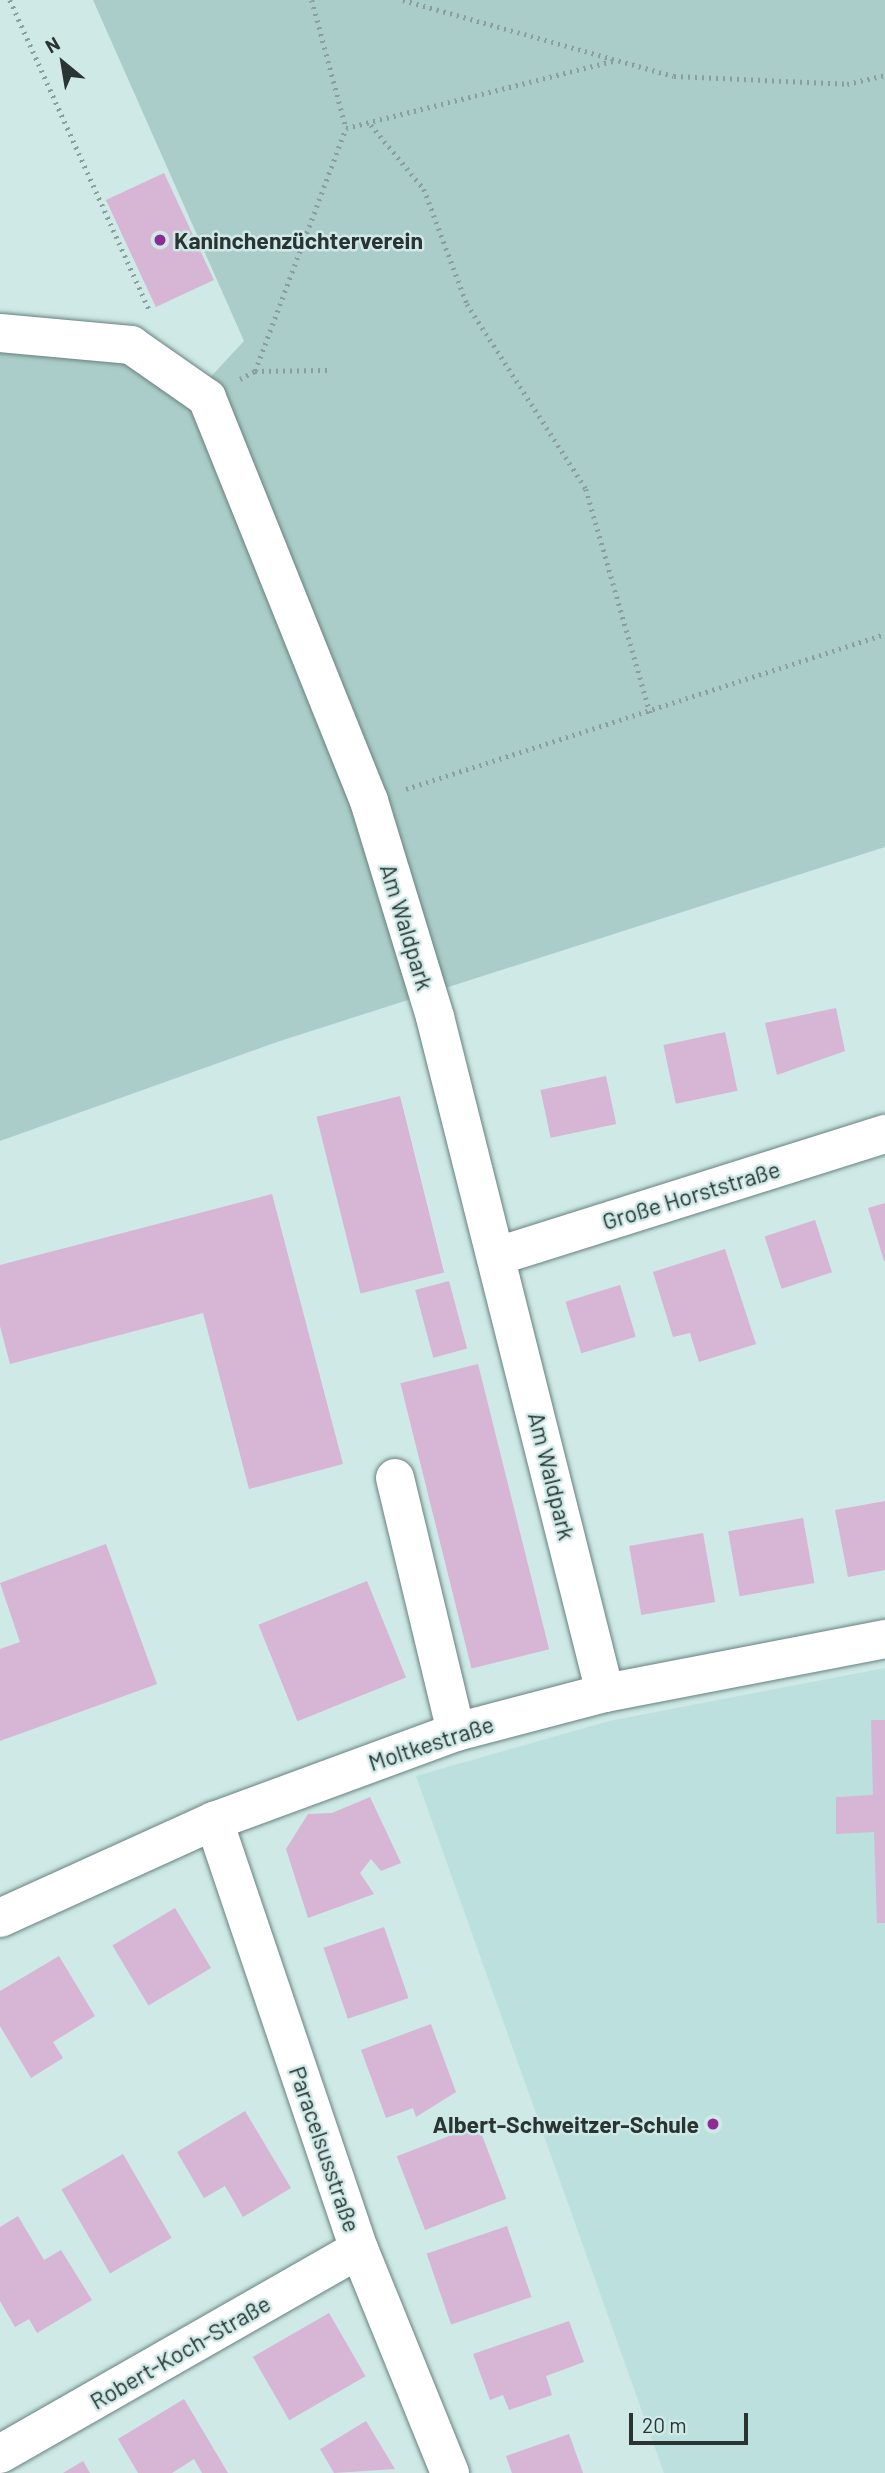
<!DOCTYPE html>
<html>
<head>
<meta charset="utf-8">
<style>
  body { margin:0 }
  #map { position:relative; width:885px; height:2473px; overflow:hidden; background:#cee9e6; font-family:Barlow,sans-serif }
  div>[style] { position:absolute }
  .built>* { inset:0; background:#bbe0dd }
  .green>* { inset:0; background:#abcdc9 }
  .building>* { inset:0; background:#d6b5d5; transform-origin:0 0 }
  .path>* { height:4.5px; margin-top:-2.25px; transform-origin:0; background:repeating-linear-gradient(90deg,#8a9f9c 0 2px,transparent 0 7px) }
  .roads { filter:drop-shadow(0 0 2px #68817f) drop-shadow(0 0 2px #68817f) }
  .minor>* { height:38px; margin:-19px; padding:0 19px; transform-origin:19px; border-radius:19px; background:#fff }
  .dots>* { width:19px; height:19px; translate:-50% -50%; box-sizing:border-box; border:4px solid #cee9e6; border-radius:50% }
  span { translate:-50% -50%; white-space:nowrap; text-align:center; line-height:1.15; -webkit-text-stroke:5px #cee9e6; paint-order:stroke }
  .poi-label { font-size:23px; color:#293433; font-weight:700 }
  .left { translate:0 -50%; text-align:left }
  .right { translate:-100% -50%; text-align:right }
  .street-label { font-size:23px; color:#293433 }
  .north { position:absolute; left:28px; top:28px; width:70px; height:70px; -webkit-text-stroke:5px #cee9e6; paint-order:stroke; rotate:330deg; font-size:19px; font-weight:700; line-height:28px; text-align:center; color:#293433 }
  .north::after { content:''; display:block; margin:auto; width:24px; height:32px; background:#293433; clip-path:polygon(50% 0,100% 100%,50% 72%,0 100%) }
  .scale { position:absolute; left:629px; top:2413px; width:119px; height:32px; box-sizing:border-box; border:4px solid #293433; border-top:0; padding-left:9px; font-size:21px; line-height:24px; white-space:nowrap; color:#293433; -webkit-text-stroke:5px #cee9e6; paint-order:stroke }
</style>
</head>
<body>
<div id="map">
  <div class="built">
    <div style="clip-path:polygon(885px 1668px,885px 2473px,664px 2473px,416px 1776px,609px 1721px)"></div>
  </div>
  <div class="green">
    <div style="clip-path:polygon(93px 0,885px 0,885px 847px,277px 1042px,0 1141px,0 352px,122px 362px,193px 396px,244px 341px)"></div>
  </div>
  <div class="building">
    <div style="left:164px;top:173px;width:118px;height:64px;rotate:65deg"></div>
    <div style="clip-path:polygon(836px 1008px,845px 1051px,777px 1075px,765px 1023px)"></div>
    <div style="left:725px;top:1032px;width:60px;height:63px;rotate:78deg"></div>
    <div style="left:606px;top:1076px;width:49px;height:67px;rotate:78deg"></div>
    <div style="left:400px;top:1096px;width:182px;height:86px;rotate:76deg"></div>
    <div style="clip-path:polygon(272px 1194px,343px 1464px,249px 1489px,203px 1313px,10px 1364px,0 1326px,0 1265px)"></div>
    <div style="clip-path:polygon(885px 1203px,885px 1261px,884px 1261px,868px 1208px)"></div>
    <div style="left:815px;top:1220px;width:55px;height:53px;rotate:72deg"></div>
    <div style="clip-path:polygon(725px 1249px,756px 1344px,699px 1362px,690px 1333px,673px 1337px,653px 1272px)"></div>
    <div style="left:449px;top:1281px;width:70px;height:35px;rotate:75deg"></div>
    <div style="left:620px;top:1285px;width:54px;height:57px;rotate:73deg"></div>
    <div style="left:478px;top:1364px;width:294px;height:80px;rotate:76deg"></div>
    <div style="clip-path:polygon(885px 1501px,885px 1570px,848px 1577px,835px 1510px)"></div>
    <div style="left:803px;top:1518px;width:66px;height:76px;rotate:80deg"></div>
    <div style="left:703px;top:1533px;width:70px;height:75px;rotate:80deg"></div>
    <div style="clip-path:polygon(106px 1544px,157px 1684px,0 1741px,0 1649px,20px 1642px,0 1583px)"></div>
    <div style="left:367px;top:1581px;width:104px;height:117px;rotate:68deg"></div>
    <div style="clip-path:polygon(871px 1720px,885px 1720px,885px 1923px,877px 1923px,874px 1832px,836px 1834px,836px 1797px,873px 1795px)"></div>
    <div style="clip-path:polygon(370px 1797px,401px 1863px,381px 1871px,371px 1859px,360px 1873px,374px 1894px,308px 1918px,286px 1849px,308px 1814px,332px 1813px)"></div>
    <div style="left:175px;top:1908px;width:70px;height:73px;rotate:59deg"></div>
    <div style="left:384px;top:1927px;width:75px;height:64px;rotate:71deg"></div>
    <div style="clip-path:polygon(59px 1956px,95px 2016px,53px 2042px,63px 2058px,31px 2078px,0 2026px,0 1991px)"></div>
    <div style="clip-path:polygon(431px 2024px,456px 2092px,416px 2117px,413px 2108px,386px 2118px,361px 2050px)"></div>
    <div style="clip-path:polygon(245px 2111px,291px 2188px,243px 2217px,225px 2186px,204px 2198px,177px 2152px)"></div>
    <div style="left:478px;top:2125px;width:79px;height:87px;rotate:69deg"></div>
    <div style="left:123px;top:2154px;width:97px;height:71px;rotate:60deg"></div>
    <div style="clip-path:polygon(18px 2216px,44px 2260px,61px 2250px,92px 2300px,37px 2333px,29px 2319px,15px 2327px,0 2301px,0 2227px)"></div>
    <div style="left:507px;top:2226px;width:75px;height:85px;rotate:71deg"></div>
    <div style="left:329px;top:2313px;width:73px;height:88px;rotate:60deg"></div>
    <div style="clip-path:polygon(569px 2321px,584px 2362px,546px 2376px,552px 2395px,509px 2410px,503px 2395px,490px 2400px,473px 2354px)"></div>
    <div style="clip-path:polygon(184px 2399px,228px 2473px,202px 2473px,194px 2459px,172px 2473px,138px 2473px,118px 2439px)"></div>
    <div style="clip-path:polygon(366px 2421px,395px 2469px,334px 2473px,320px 2449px)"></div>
    <div style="clip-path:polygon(569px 2434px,583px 2473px,512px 2473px,506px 2456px)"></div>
    <div style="clip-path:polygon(83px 2461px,90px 2473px,63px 2473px)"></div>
  </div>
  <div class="path">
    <div style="left:10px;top:0;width:339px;rotate:65.8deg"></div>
    <div style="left:312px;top:0;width:132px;rotate:75.1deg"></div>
    <div style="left:346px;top:128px;width:275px;rotate:-14.1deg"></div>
    <div style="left:403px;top:0;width:281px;rotate:15.7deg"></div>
    <div style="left:674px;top:76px;width:173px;rotate:2.6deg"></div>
    <div style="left:847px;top:84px;width:39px;rotate:-13deg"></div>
    <div style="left:371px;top:125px;width:83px;rotate:50.4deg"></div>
    <div style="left:424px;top:189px;width:123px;rotate:69.5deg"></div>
    <div style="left:467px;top:304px;width:220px;rotate:57.2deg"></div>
    <div style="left:586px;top:489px;width:235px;rotate:74deg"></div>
    <div style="left:255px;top:371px;width:74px;rotate:-0.8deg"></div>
    <div style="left:240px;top:379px;width:17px;rotate:-28deg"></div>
    <div style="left:255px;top:371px;width:259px;rotate:-69.5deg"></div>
    <div style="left:406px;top:789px;width:503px;rotate:-17.93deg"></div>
  </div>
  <div class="roads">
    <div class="minor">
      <div style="left:0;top:333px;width:132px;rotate:5.2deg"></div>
      <div style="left:131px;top:345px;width:93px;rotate:34.9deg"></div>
      <div style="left:207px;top:398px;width:434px;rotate:68.1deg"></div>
      <div style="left:369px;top:801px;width:226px;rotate:73deg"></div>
      <div style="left:435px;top:1017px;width:697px;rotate:75.88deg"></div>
      <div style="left:498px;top:1256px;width:406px;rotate:-17.5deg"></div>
      <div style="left:395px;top:1478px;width:261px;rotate:76.5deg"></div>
      <div style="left:214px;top:1821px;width:452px;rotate:71.3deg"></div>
      <div style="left:359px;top:2249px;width:242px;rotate:67.9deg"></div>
      <div style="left:0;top:1918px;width:235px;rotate:-24.4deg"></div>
      <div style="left:214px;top:1821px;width:258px;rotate:-20.2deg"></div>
      <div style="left:456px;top:1732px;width:154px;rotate:-14.7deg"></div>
      <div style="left:605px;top:1693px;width:285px;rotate:-10.9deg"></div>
      <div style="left:0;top:2454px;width:413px;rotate:-29.7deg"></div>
    </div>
  </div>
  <div class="dots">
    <div style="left:160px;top:240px;background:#8f2c93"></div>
    <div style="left:713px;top:2124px;background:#8f2c93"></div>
  </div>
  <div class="poi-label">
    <span class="left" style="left:174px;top:240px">Kaninchenzüchterverein</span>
    <span class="right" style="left:699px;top:2124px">Albert-Schweitzer-Schule</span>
  </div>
  <div class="street-label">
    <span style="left:407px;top:927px;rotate:73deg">Am Waldpark</span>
    <span style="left:691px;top:1195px;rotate:-17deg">Große Horststraße</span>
    <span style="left:552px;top:1476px;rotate:76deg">Am Waldpark</span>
    <span style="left:431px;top:1743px;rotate:-18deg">Moltkestraße</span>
    <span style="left:325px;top:2149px;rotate:71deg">Paracelsusstraße</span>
    <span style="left:180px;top:2352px;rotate:-30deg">Robert-Koch-Straße</span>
  </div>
  <div class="north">N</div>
  <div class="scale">20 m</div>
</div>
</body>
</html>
